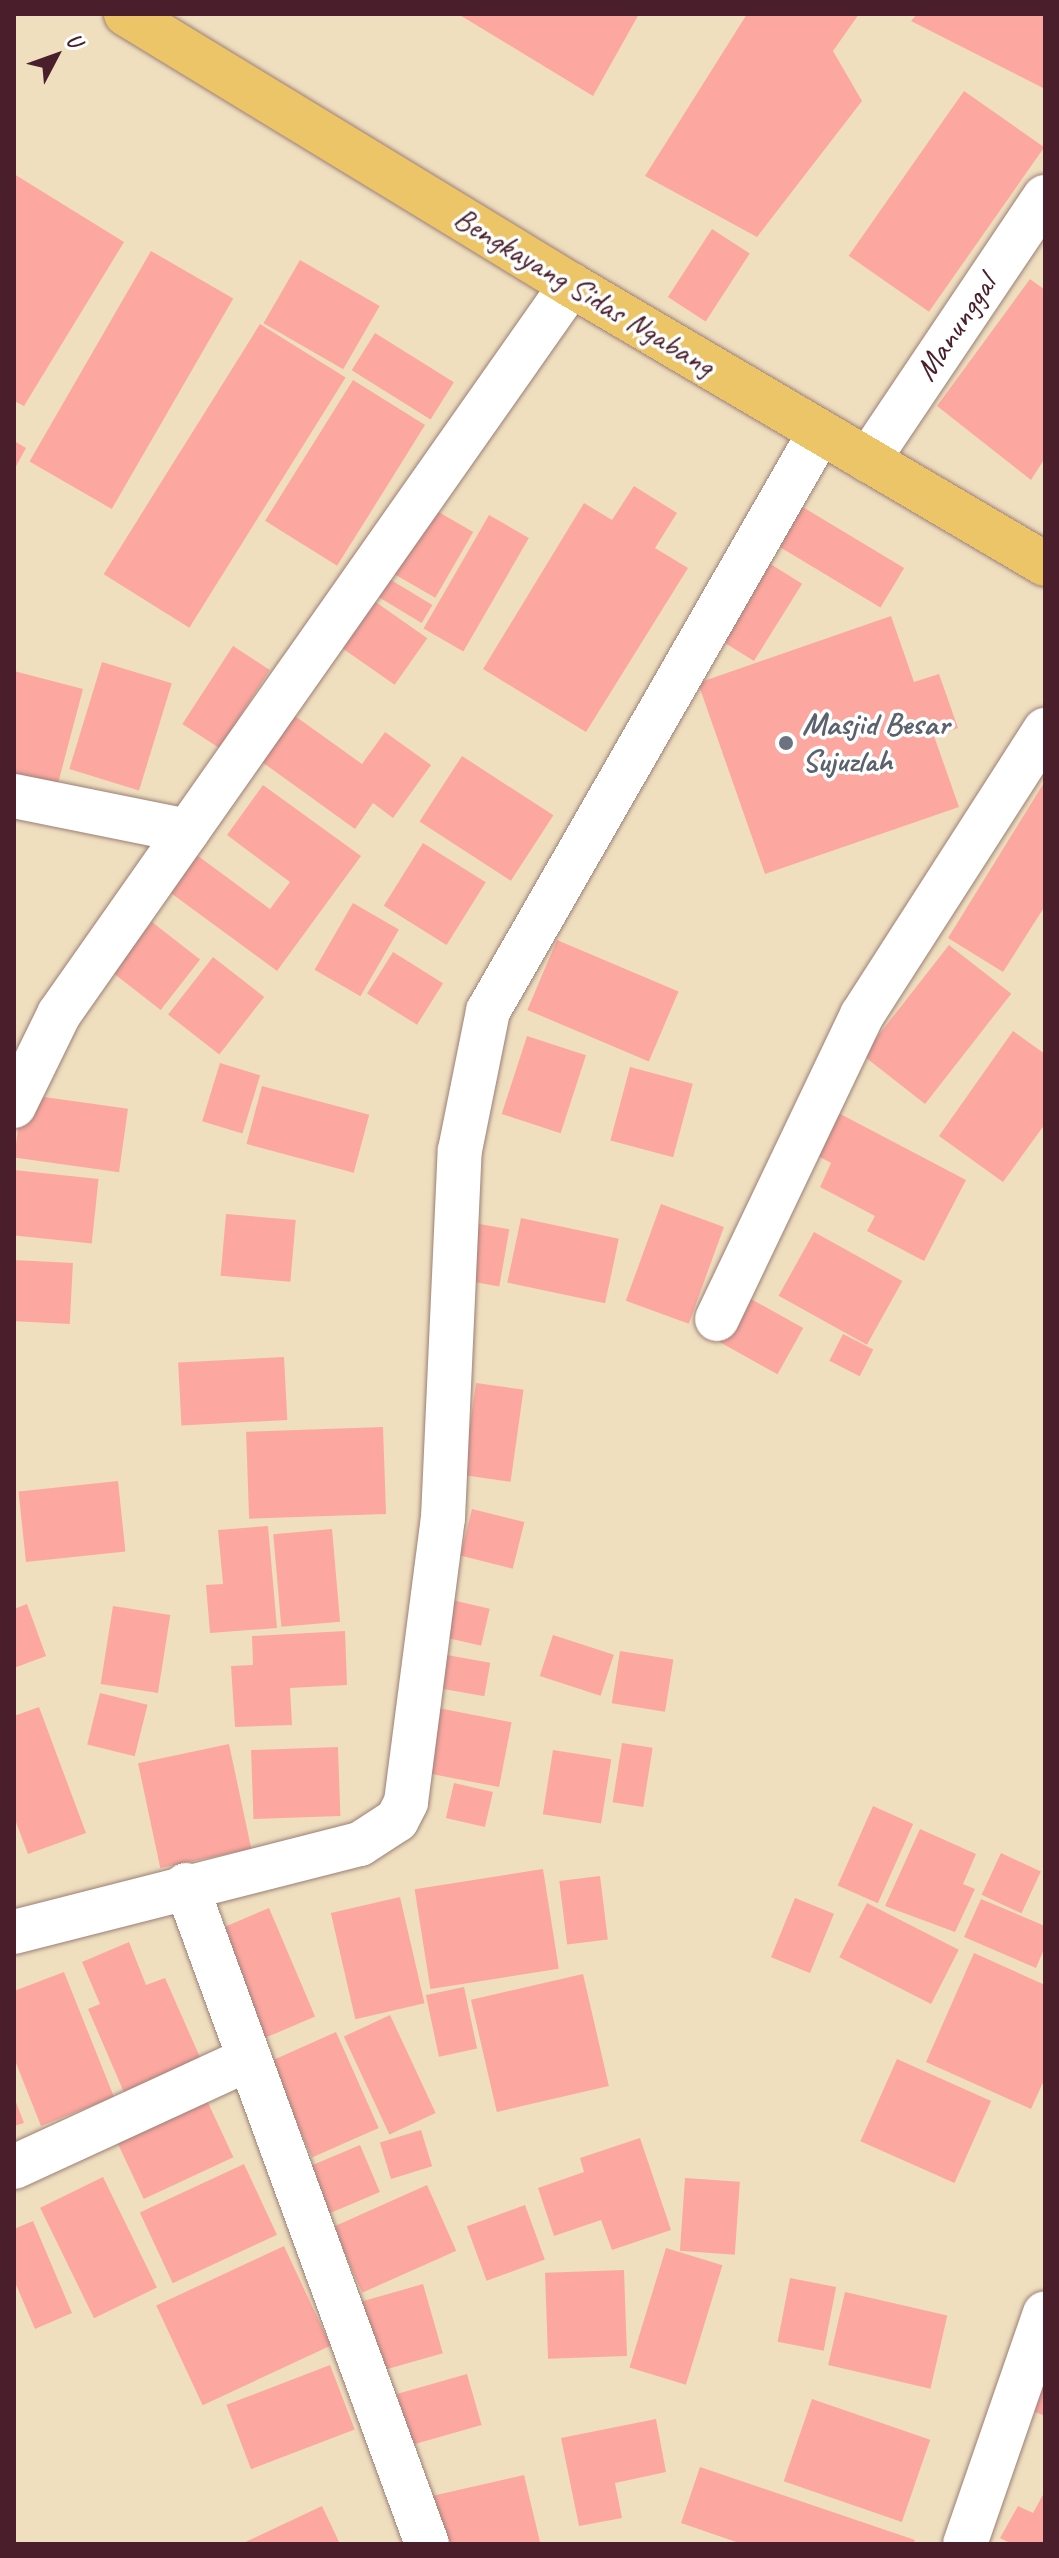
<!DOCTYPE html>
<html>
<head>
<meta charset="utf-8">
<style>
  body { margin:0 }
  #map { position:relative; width:1059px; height:2558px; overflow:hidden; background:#efdfbf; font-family:Caveat,sans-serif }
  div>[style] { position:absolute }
  .building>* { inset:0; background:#fca8a1; transform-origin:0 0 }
  .roads { filter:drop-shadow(0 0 2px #9c7f75) drop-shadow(0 0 2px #9c7f75) }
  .minor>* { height:44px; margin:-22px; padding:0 22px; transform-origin:22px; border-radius:22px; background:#fff }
  .trunk>* { height:44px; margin:-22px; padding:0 22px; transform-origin:22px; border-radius:22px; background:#edc569 }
  .dots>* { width:22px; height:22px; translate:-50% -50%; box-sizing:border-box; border:4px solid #fff; border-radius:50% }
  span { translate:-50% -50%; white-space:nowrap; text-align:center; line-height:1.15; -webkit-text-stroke:7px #fff; paint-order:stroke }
  .street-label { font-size:32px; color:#4a1f2b }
  .worship-label { font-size:32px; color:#5b616d; font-weight:700 }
  .left { translate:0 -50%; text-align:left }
  .frame { position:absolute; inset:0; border:16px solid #4a1f2b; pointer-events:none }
  .north { position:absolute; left:16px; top:16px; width:80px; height:80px; -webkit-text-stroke:6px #fff; paint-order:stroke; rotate:49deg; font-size:22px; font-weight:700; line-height:32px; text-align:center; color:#4a1f2b }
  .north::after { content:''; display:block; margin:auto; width:28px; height:36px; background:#4a1f2b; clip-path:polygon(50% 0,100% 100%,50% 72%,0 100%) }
</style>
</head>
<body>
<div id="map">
  <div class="building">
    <div style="clip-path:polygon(458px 14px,639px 14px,593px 96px)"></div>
    <div style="clip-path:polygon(747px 14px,859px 14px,833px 51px,862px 101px,757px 237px,645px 176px)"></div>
    <div style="clip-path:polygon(917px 14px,1045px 14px,1045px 89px,911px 21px)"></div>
    <div style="left:964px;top:91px;width:98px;height:201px;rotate:35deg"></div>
    <div style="clip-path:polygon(14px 174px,124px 242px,24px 406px,14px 401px)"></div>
    <div style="left:712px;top:229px;width:45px;height:81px;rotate:33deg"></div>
    <div style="left:151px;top:251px;width:95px;height:243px;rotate:30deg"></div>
    <div style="left:300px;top:260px;width:92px;height:73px;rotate:30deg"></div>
    <div style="clip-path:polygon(1030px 279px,1045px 290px,1045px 458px,1031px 480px,937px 406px)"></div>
    <div style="left:260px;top:324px;width:101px;height:295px;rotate:32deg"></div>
    <div style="left:375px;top:333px;width:93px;height:44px;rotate:32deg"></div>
    <div style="left:353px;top:380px;width:85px;height:166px;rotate:32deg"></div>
    <div style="clip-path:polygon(14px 441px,26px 448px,14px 470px)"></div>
    <div style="clip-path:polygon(634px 486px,677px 513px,655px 548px,688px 568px,586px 732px,483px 669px,584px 503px,612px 520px)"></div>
    <div style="left:791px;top:500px;width:132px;height:46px;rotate:31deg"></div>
    <div style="left:423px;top:503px;width:58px;height:76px;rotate:30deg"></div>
    <div style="left:489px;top:515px;width:46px;height:131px;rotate:30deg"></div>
    <div style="left:764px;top:560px;width:45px;height:91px;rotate:32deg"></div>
    <div style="left:381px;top:574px;width:60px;height:21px;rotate:31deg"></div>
    <div style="left:370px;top:598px;width:70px;height:57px;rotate:35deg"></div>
    <div style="clip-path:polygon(891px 616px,914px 682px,939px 674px,958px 728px,934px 736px,959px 807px,765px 874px,698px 683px)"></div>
    <div style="left:233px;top:646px;width:44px;height:93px;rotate:33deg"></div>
    <div style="left:102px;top:662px;width:73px;height:112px;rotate:17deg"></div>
    <div style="clip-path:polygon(14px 671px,83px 689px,56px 791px,14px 780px)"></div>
    <div style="clip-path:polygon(295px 716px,362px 764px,385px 732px,431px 765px,393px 818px,373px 803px,355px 829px,262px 762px)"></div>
    <div style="left:462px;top:756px;width:109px;height:78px;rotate:33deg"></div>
    <div style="clip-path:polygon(1045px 781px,1045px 906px,1003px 972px,948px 938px)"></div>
    <div style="clip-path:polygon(263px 785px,361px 856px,277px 971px,164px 888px,190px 850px,270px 909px,290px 882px,227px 835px)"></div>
    <div style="left:423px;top:843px;width:74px;height:74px;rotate:32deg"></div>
    <div style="left:353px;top:903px;width:53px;height:77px;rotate:30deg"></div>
    <div style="left:152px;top:922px;width:61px;height:64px;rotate:38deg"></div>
    <div style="left:557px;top:940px;width:132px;height:76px;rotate:23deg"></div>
    <div style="left:949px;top:945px;width:79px;height:140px;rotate:38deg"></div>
    <div style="left:393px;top:952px;width:59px;height:49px;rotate:32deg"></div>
    <div style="left:213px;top:957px;width:65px;height:73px;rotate:38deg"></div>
    <div style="clip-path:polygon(1013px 1031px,1045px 1054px,1045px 1124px,1003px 1182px,939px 1136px)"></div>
    <div style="left:527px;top:1036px;width:62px;height:82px;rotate:18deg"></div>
    <div style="left:220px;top:1063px;width:42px;height:61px;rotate:17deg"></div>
    <div style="left:630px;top:1067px;width:65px;height:76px;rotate:15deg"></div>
    <div style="left:262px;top:1086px;width:111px;height:60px;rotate:15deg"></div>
    <div style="left:23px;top:1094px;width:106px;height:64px;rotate:8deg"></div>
    <div style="clip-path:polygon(829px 1108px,966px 1180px,924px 1261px,867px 1231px,875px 1216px,820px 1187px,831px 1163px,807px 1150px)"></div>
    <div style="left:14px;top:1170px;width:85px;height:65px;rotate:6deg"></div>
    <div style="left:661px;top:1204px;width:67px;height:103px;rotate:20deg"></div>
    <div style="left:226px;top:1214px;width:70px;height:62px;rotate:5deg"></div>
    <div style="left:521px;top:1218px;width:100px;height:66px;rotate:12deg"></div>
    <div style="left:468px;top:1222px;width:42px;height:58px;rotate:10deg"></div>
    <div style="left:814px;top:1232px;width:101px;height:73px;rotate:29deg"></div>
    <div style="left:14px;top:1260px;width:59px;height:61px;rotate:3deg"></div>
    <div style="left:742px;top:1294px;width:70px;height:53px;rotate:29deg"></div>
    <div style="left:843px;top:1334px;width:34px;height:30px;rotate:27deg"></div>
    <div style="left:284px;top:1357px;width:63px;height:106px;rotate:87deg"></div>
    <div style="left:476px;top:1383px;width:48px;height:93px;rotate:8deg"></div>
    <div style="left:383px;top:1427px;width:87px;height:137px;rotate:88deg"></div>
    <div style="left:118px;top:1481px;width:71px;height:100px;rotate:84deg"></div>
    <div style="left:472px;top:1509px;width:54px;height:48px;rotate:14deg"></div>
    <div style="clip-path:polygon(268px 1526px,277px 1628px,210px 1633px,206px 1585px,223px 1584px,218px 1530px)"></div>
    <div style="left:332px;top:1529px;width:93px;height:59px;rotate:85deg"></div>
    <div style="left:439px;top:1597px;width:52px;height:38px;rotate:13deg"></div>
    <div style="clip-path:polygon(27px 1604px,46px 1656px,14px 1668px,14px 1609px)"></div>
    <div style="left:113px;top:1606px;width:58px;height:79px;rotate:9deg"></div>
    <div style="clip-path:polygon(345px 1631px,347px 1685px,290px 1688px,292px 1725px,235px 1727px,231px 1666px,253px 1665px,252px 1636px)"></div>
    <div style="left:553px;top:1635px;width:64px;height:43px;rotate:18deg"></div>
    <div style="left:620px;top:1651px;width:54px;height:53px;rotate:9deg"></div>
    <div style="left:441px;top:1654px;width:50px;height:34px;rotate:10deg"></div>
    <div style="left:100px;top:1693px;width:49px;height:53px;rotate:14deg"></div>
    <div style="clip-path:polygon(39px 1707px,86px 1833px,28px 1854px,14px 1817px,14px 1716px)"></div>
    <div style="left:438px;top:1708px;width:75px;height:66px;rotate:11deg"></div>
    <div style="left:622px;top:1743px;width:31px;height:60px;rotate:9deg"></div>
    <div style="left:229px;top:1744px;width:107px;height:93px;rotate:78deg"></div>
    <div style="left:338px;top:1747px;width:69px;height:87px;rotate:88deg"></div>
    <div style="left:553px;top:1750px;width:59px;height:65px;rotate:9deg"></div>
    <div style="left:454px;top:1783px;width:40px;height:36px;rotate:13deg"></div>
    <div style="left:873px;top:1806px;width:44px;height:87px;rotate:24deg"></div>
    <div style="clip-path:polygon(920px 1829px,976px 1854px,963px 1884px,975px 1889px,955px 1932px,885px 1906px)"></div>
    <div style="left:1001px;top:1853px;width:44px;height:46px;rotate:25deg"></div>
    <div style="left:543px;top:1869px;width:101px;height:130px;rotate:81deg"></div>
    <div style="left:600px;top:1876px;width:64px;height:41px;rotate:83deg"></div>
    <div style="left:400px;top:1897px;width:109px;height:71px;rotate:77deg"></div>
    <div style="left:795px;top:1898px;width:42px;height:64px;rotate:22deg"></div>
    <div style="clip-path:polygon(981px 1899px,1045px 1926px,1045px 1947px,1036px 1968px,964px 1937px)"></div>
    <div style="left:867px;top:1903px;width:103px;height:61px;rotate:27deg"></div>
    <div style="left:269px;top:1908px;width:118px;height:60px;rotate:67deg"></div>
    <div style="clip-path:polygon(129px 1942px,146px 1985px,165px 1978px,203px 2064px,126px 2097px,88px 2009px,100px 2004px,82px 1962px)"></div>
    <div style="clip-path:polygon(974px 1953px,1045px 1985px,1045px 2078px,1031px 2109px,926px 2062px)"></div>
    <div style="clip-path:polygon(64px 1972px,114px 2097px,41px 2126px,14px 2058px,14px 1991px)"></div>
    <div style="left:583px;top:1974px;width:115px;height:115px;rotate:77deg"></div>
    <div style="left:464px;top:1987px;width:63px;height:39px;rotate:78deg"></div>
    <div style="left:390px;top:2015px;width:108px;height:51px;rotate:65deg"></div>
    <div style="left:336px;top:2032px;width:105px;height:73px;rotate:66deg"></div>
    <div style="left:897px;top:2059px;width:103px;height:90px;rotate:24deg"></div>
    <div style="left:203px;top:2092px;width:72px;height:99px;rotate:65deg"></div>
    <div style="clip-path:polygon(14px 2097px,24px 2123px,14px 2126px)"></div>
    <div style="left:421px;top:2130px;width:38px;height:43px;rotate:73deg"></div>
    <div style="clip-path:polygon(640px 2138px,671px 2230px,612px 2250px,601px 2220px,554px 2236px,538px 2188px,584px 2172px,580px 2158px)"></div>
    <div style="left:360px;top:2145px;width:51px;height:61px;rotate:67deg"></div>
    <div style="left:244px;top:2164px;width:78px;height:115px;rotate:65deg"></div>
    <div style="left:103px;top:2177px;width:123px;height:70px;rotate:64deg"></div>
    <div style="left:685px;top:2178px;width:55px;height:73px;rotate:4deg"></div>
    <div style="left:427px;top:2185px;width:72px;height:103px;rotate:66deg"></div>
    <div style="left:525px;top:2205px;width:58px;height:62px;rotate:70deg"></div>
    <div style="clip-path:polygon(33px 2221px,72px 2313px,35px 2329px,14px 2280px,14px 2229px)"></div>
    <div style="left:284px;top:2246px;width:110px;height:141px;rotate:65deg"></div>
    <div style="left:666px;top:2248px;width:59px;height:125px;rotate:17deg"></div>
    <div style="left:624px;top:2270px;width:86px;height:79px;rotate:88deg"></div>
    <div style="left:790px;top:2278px;width:47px;height:65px;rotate:11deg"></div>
    <div style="left:423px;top:2284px;width:72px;height:73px;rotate:74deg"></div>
    <div style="left:845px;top:2292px;width:105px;height:75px;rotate:13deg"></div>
    <div style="left:330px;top:2365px;width:69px;height:111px;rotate:69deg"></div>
    <div style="clip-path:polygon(1045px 2367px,1045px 2416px,1028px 2409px)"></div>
    <div style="left:467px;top:2374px;width:53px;height:73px;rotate:74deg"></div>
    <div style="left:812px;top:2399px;width:125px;height:87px;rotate:19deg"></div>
    <div style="clip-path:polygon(656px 2419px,666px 2472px,615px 2483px,622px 2518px,579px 2526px,561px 2438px)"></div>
    <div style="clip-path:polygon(700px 2467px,915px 2540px,913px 2544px,742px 2544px,681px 2523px)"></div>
    <div style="clip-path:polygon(524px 2475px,540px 2542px,434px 2544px,423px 2498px)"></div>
    <div style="clip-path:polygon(1045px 2491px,1045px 2544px,1012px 2544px,1000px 2538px,1018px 2506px,1033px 2513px)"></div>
    <div style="clip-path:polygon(322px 2506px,340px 2544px,241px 2544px)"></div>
  </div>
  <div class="roads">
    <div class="minor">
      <div style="left:868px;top:460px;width:317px;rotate:-56.1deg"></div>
      <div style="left:14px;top:796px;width:177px;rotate:11.4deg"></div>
      <div style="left:14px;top:1106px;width:102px;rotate:-63.9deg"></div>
      <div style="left:59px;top:1014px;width:891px;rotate:-54.92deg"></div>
      <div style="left:717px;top:1319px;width:337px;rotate:-64.5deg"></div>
      <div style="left:862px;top:1015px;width:339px;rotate:-57.3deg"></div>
      <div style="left:186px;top:1885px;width:702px;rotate:69.91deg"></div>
      <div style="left:14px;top:1932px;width:357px;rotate:-14.3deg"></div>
      <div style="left:360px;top:1844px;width:44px;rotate:-33deg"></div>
      <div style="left:397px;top:1820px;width:20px;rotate:-63deg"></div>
      <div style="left:406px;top:1802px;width:286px;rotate:-82.6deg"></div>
      <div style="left:443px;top:1518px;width:368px;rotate:-87.4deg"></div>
      <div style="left:460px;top:1150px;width:142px;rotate:-78.6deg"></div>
      <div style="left:488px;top:1011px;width:667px;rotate:-60.17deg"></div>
      <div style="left:14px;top:2167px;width:259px;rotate:-24.7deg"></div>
      <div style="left:965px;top:2544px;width:244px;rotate:-70.9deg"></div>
    </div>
    <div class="trunk">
      <div style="left:126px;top:14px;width:521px;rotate:31.34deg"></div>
      <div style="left:571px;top:285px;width:550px;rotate:30.48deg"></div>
    </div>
  </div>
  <div class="dots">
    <div style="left:786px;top:743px;background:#6b7280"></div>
  </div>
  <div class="street-label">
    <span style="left:584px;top:292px;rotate:31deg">Bengkayang Sidas Ngabang</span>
    <span style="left:956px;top:328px;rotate:-56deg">Manunggal</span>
  </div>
  <div class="worship-label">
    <span class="left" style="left:802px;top:743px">Masjid Besar<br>Sujuzlah</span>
  </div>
  <div class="frame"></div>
  <div class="north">U</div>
</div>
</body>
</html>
